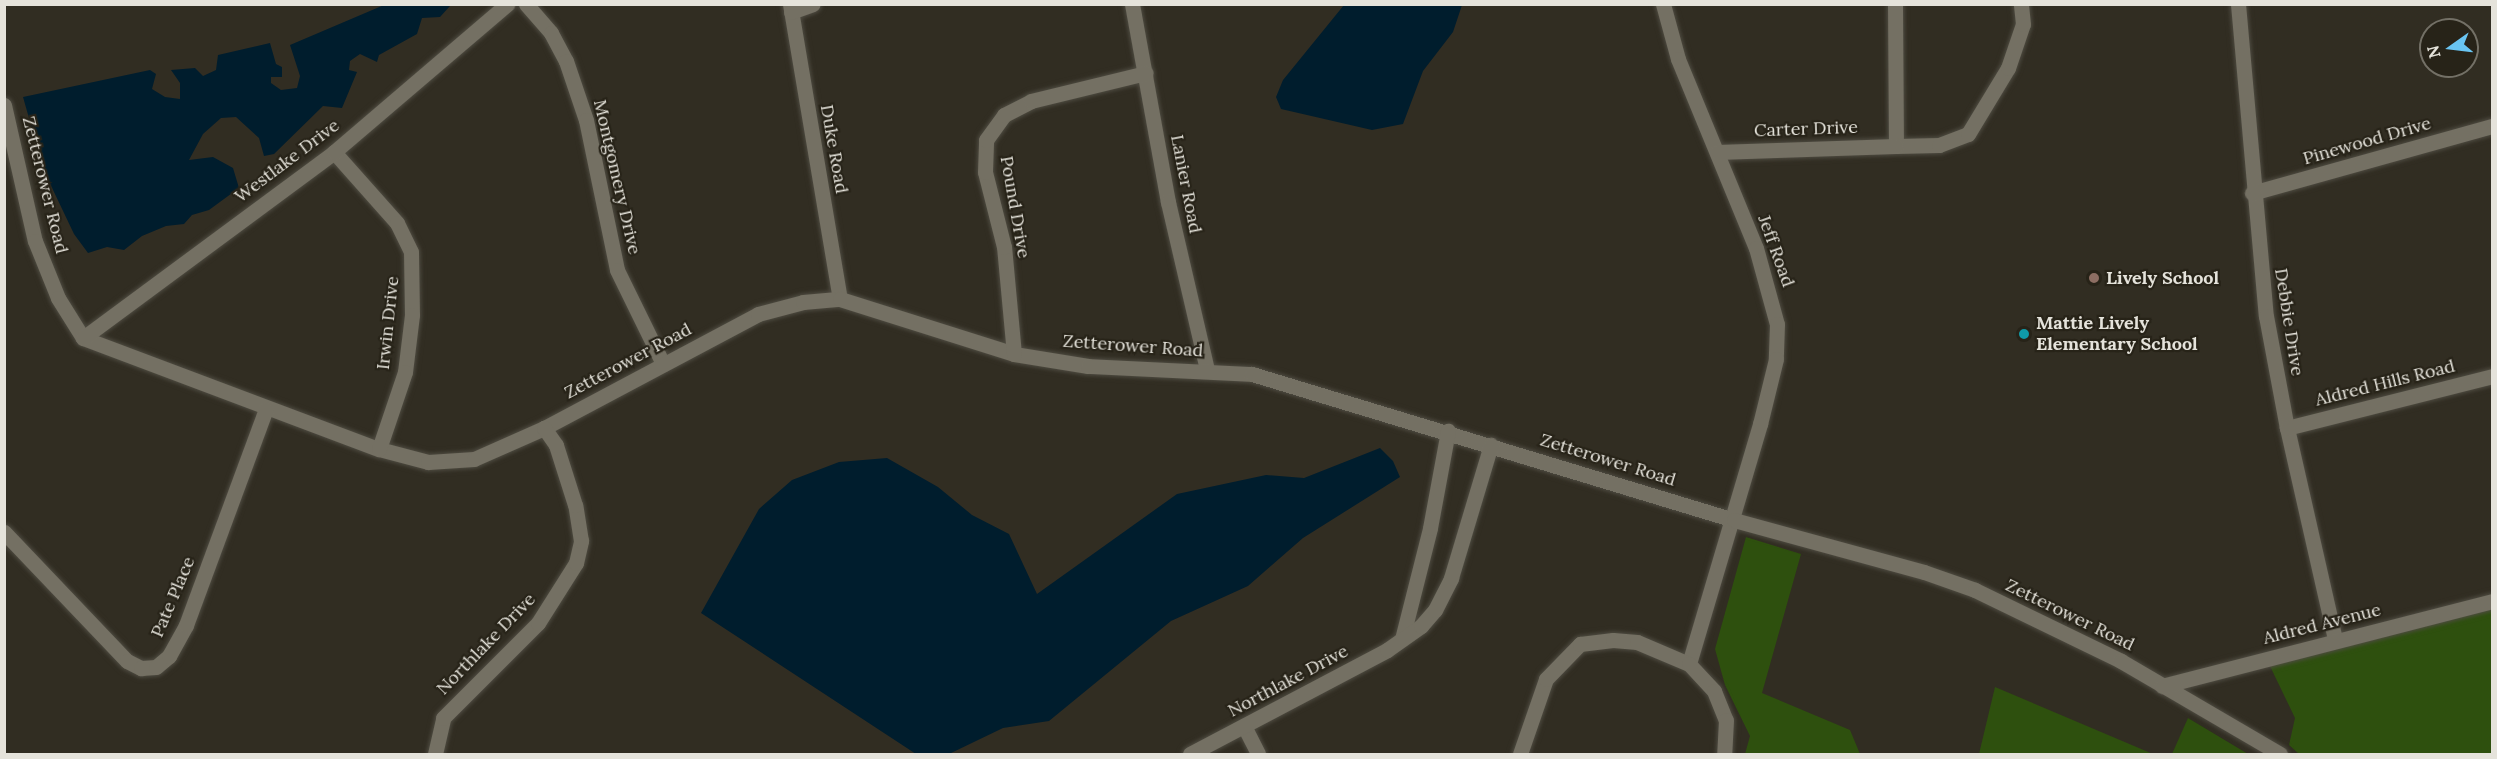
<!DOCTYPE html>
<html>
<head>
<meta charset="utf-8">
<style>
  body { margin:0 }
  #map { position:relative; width:2497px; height:759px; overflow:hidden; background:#312d22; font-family:Lora,serif }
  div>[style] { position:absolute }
  .green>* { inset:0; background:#2e500e }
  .water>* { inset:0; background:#001d2d }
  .roads { filter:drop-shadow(0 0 2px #4e4b41) drop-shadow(0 0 2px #4e4b41) }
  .minor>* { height:15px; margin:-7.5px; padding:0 7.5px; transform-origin:7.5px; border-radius:7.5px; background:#747063 }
  .dots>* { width:16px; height:16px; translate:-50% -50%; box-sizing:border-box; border:3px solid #272318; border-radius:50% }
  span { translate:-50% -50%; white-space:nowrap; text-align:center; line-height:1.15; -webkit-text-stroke:4.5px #272318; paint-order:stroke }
  .street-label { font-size:18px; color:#e5e3db }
  .poi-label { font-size:18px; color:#e5e3db; font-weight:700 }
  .left { translate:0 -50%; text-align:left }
  .frame { position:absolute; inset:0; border:6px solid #e5e3db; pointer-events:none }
  .north { position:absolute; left:2419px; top:18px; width:60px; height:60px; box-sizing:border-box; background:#272318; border:2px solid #737066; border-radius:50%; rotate:256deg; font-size:16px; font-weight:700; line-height:24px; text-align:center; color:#e5e3db }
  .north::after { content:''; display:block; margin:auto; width:21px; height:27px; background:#69c4f1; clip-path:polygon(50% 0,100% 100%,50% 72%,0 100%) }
</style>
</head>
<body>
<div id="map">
  <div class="green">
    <div style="clip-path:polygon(1746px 537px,1801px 554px,1762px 693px,1850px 730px,1860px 754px,1745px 754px,1750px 736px,1725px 685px,1715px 649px)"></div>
    <div style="clip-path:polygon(2492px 606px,2492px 754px,2299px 754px,2289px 745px,2295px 718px,2268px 662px)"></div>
    <div style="clip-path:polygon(1995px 687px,2153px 754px,1979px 754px)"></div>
    <div style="clip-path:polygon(2188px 718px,2248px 754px,2172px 754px)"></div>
  </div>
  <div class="water">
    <div style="clip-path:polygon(384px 5px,450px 6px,440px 17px,422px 18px,417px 34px,379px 55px,377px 62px,360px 54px,350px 61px,349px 70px,357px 72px,342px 108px,323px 106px,274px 154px,264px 156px,259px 138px,236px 117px,221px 118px,203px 134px,189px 160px,213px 157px,233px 168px,239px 188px,209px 210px,192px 215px,184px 224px,166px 226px,142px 236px,124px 250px,107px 247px,88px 253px,74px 234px,44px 171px,23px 97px,150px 70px,156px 74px,152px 89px,165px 97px,180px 99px,180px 83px,171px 70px,195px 68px,203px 76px,216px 70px,218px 55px,270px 43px,276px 64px,282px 67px,282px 77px,271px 77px,271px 83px,281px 90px,297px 88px,300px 76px,290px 45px)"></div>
    <div style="clip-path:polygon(1344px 5px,1462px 5px,1453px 32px,1423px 71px,1403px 124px,1372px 130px,1281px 109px,1276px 97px,1283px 80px)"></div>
    <div style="clip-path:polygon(1380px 448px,1393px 461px,1400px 477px,1303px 538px,1248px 586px,1171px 621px,1049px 721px,1003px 728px,949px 754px,916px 754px,701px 613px,759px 509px,792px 480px,839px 462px,887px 458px,938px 487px,972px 515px,1009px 534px,1037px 594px,1177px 494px,1266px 475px,1304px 478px)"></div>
  </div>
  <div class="roads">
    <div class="minor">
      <div style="left:526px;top:4px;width:38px;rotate:49deg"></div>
      <div style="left:551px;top:33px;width:32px;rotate:62deg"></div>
      <div style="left:566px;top:61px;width:62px;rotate:71.3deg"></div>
      <div style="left:586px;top:120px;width:153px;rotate:78.3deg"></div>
      <div style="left:617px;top:270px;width:105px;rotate:63.9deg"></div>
      <div style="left:790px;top:4px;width:299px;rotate:80.4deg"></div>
      <div style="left:1132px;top:4px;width:201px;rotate:79.7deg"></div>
      <div style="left:1168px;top:202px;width:172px;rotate:76.9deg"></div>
      <div style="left:1663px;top:4px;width:57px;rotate:74.7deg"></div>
      <div style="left:1678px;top:59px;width:204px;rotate:67.6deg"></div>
      <div style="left:1756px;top:248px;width:79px;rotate:74.6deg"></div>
      <div style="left:1777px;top:324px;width:35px;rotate:92deg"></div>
      <div style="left:1776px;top:359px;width:67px;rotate:103.8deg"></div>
      <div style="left:1760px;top:424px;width:250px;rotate:106.5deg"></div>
      <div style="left:1895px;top:4px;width:142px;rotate:89.6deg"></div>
      <div style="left:1896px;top:146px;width:43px;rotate:-1.3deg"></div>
      <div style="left:1939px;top:145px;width:31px;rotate:-21deg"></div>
      <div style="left:1968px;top:134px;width:77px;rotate:-58.8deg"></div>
      <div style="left:2008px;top:68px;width:46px;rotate:-71.2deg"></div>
      <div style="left:2023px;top:24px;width:20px;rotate:-96deg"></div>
      <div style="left:2238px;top:4px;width:313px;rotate:84.9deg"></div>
      <div style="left:2266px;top:316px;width:114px;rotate:79.4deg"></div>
      <div style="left:2287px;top:428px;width:216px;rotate:77.2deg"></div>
      <div style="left:791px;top:12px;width:23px;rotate:-20deg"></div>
      <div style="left:4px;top:105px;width:139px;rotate:77.2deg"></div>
      <div style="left:35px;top:241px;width:61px;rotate:68deg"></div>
      <div style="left:58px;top:298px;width:47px;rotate:58deg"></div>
      <div style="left:83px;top:338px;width:316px;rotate:20.6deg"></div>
      <div style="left:379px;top:449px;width:51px;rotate:14.9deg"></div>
      <div style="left:428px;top:462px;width:46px;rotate:-3.7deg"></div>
      <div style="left:474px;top:459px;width:77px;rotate:-23.9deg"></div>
      <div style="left:544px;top:428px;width:242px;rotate:-28deg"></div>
      <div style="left:758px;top:314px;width:47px;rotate:-14.9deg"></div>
      <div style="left:803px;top:302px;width:37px;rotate:-5deg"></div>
      <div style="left:840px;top:299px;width:182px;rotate:17.5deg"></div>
      <div style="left:1014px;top:354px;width:75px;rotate:9.2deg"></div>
      <div style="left:1088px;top:366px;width:164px;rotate:2.8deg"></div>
      <div style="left:1252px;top:374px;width:504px;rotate:16.85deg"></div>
      <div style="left:1734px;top:520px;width:197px;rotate:15.3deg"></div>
      <div style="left:1924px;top:572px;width:54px;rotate:19.4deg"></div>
      <div style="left:1975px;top:590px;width:162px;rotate:25.9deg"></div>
      <div style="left:2121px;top:661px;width:184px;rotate:30.3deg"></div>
      <div style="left:334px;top:152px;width:95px;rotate:48.4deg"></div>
      <div style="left:397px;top:223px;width:32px;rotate:64deg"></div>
      <div style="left:411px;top:252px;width:63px;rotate:89.1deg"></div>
      <div style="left:412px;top:315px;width:57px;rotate:97deg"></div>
      <div style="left:405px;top:372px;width:81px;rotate:108.7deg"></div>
      <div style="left:1717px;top:152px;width:179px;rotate:-1.9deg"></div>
      <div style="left:2252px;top:193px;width:249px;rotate:-15.6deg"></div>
      <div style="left:83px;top:338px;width:312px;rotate:-36.5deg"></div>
      <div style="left:334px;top:152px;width:228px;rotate:-40.5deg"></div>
      <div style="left:1014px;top:354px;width:107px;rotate:-95.3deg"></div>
      <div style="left:1004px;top:247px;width:77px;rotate:-104.2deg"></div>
      <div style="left:985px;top:172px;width:32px;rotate:-88deg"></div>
      <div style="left:986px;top:140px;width:31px;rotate:-54deg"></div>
      <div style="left:1004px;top:115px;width:30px;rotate:-27deg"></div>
      <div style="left:1031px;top:101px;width:118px;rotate:-13.7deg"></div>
      <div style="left:2287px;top:428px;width:211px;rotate:-14.2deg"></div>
      <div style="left:4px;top:532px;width:178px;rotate:46.4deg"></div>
      <div style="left:127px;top:661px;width:16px;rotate:27deg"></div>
      <div style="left:141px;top:668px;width:15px;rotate:-4deg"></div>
      <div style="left:156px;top:667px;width:17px;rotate:-40deg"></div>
      <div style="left:169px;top:656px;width:35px;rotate:-61deg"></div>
      <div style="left:186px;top:625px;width:230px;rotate:-69.7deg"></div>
      <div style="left:1402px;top:639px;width:114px;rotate:-75.8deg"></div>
      <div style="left:1430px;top:528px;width:99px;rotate:-79.5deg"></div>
      <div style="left:2162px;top:686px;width:341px;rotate:-14.4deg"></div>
      <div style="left:1244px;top:726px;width:31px;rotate:63deg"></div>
      <div style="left:435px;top:754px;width:37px;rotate:-77deg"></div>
      <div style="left:443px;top:718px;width:134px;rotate:-45deg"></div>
      <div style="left:538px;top:623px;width:71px;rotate:-57.7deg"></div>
      <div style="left:576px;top:563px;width:23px;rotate:-77deg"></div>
      <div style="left:581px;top:541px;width:36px;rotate:-99deg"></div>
      <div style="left:575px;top:505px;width:63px;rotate:-107.6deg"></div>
      <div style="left:556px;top:445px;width:21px;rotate:-125deg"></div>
      <div style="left:1190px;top:754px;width:223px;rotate:-27.8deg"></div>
      <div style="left:1387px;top:650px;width:42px;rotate:-35.2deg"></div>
      <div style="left:1421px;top:626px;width:21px;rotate:-49deg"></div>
      <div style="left:1435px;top:610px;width:36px;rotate:-63deg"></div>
      <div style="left:1451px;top:578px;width:139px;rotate:-73.3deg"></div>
      <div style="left:1520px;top:754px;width:79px;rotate:-70.9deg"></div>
      <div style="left:1546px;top:679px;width:49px;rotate:-45.8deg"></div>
      <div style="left:1580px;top:644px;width:33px;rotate:-7deg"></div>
      <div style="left:1613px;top:640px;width:24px;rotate:5deg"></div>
      <div style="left:1637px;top:642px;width:56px;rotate:22.9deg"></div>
      <div style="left:1689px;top:664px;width:37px;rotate:47deg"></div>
      <div style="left:1714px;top:691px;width:31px;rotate:68deg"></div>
      <div style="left:1726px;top:720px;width:34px;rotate:93deg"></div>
    </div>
  </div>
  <div class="dots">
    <div style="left:2094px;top:278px;background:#8d6e63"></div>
    <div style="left:2024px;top:334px;background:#0f9aa8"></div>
  </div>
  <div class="street-label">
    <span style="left:1806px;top:129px;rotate:-2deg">Carter Drive</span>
    <span style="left:2367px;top:141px;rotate:-16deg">Pinewood Drive</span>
    <span style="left:834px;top:149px;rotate:80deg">Duke Road</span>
    <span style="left:287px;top:161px;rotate:-37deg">Westlake Drive</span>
    <span style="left:617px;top:177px;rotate:77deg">Montgomery Drive</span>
    <span style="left:1186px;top:184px;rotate:79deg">Lanier Road</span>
    <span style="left:45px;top:185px;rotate:76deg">Zetterower Road</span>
    <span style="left:1015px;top:207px;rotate:80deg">Pound Drive</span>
    <span style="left:1776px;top:251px;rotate:70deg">Jeff Road</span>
    <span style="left:2289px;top:322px;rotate:81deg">Debbie Drive</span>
    <span style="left:388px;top:323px;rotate:-84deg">Irwin Drive</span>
    <span style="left:1133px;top:346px;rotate:4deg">Zetterower Road</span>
    <span style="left:628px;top:361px;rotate:-28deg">Zetterower Road</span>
    <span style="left:2385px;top:383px;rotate:-14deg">Aldred Hills Road</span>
    <span style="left:1608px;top:460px;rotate:17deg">Zetterower Road</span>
    <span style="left:173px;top:597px;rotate:-67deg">Pate Place</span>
    <span style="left:2070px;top:615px;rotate:26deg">Zetterower Road</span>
    <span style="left:2322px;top:624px;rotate:-14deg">Aldred Avenue</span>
    <span style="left:486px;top:644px;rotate:-46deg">Northlake Drive</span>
    <span style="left:1288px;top:681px;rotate:-28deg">Northlake Drive</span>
  </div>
  <div class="poi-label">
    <span class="left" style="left:2106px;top:278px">Lively School</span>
    <span class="left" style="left:2036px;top:334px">Mattie Lively<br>Elementary School</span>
  </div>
  <div class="frame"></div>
  <div class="north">N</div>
</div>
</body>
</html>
